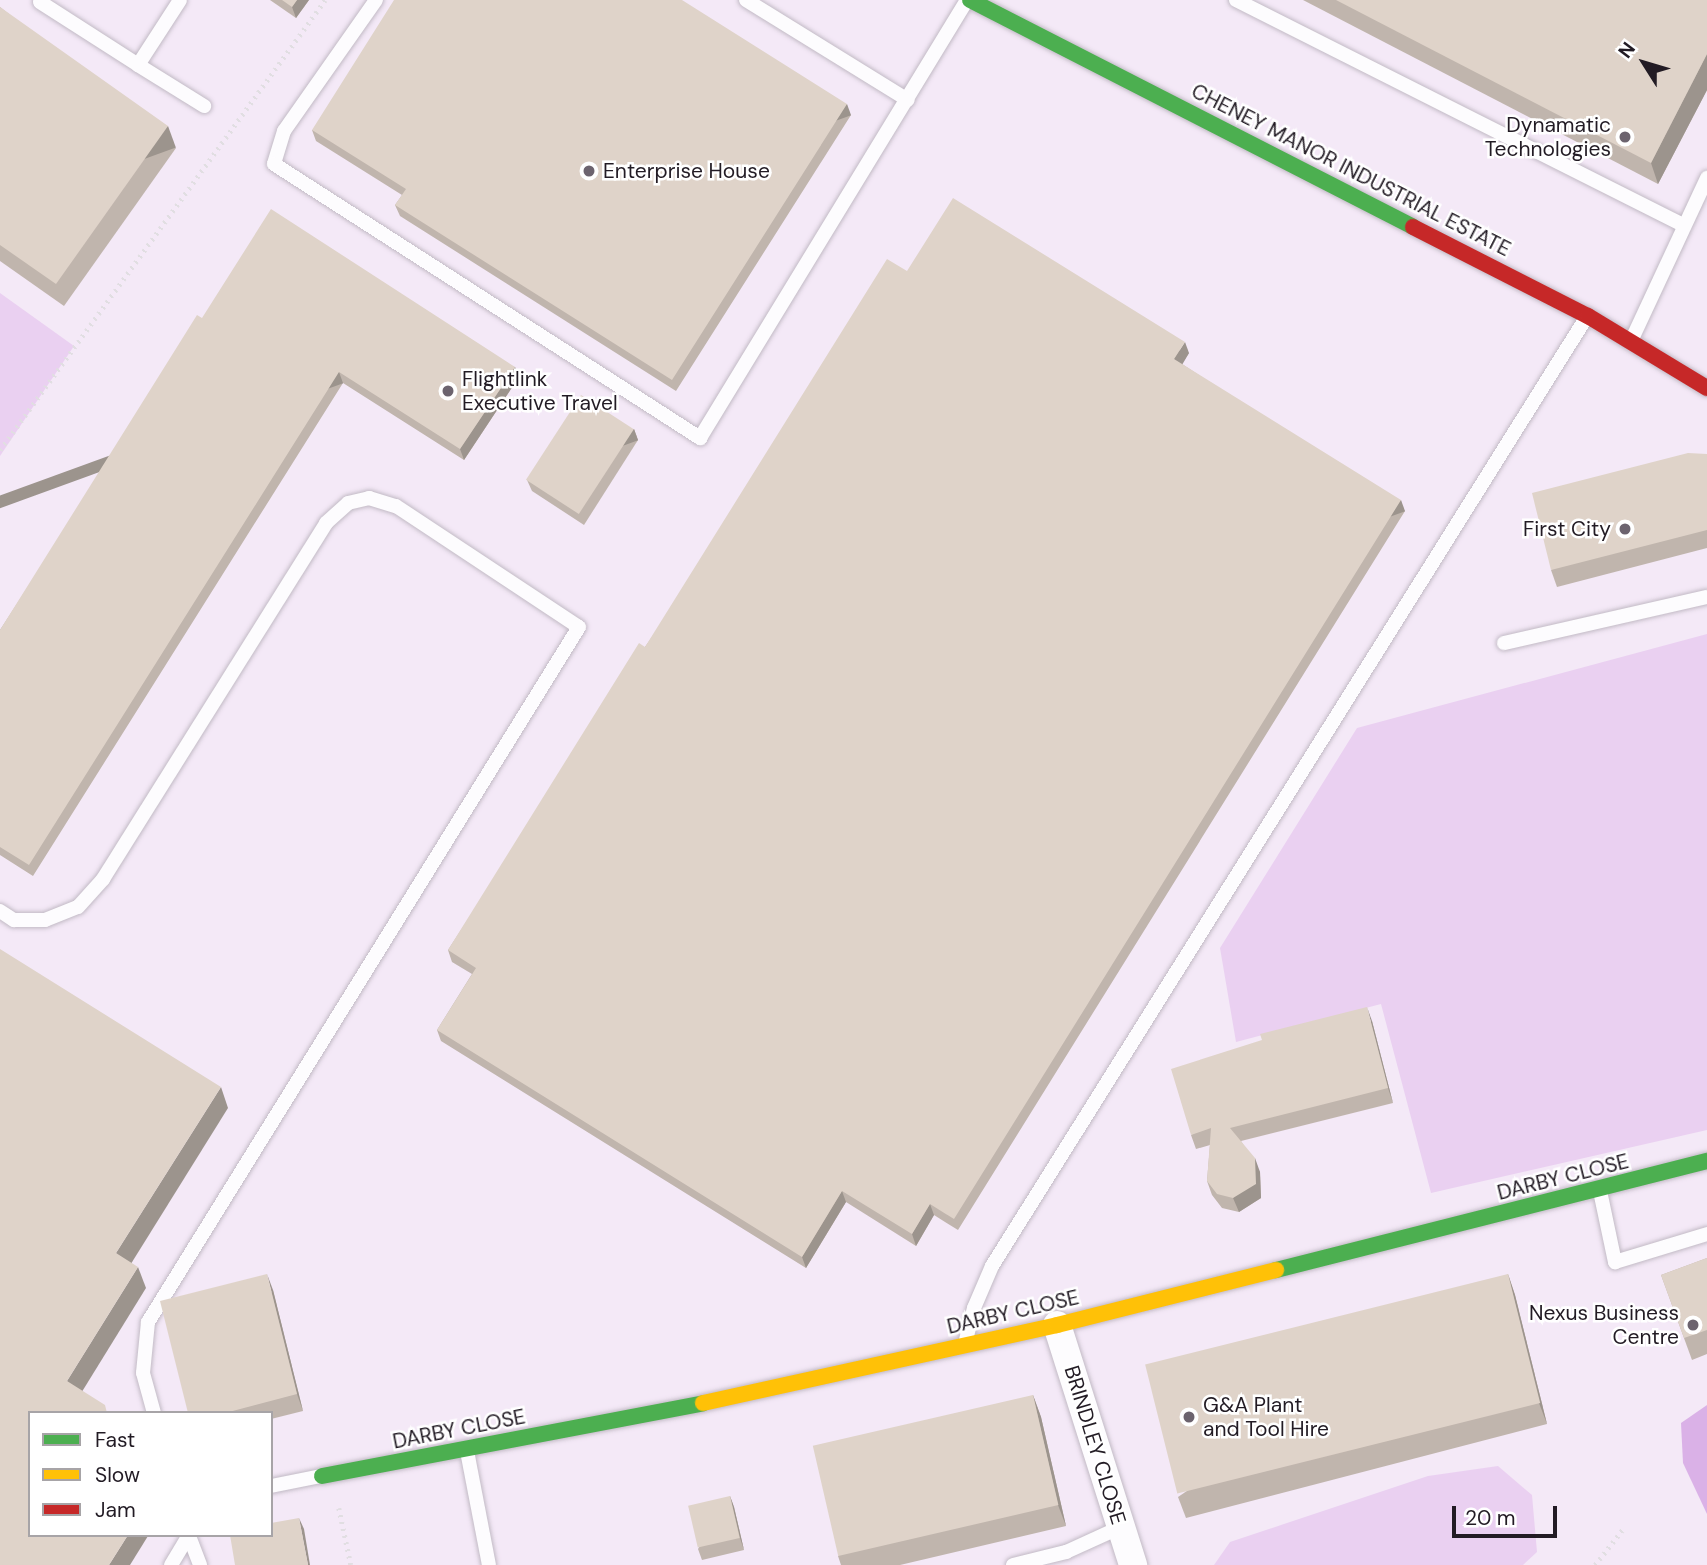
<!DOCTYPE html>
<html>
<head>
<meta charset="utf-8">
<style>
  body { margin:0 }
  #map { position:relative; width:1707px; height:1565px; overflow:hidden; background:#f4e9f7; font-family:"DM Sans",sans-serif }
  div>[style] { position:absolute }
  .green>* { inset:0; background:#ead0f1 }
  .water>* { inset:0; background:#dab1e7 }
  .path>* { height:4.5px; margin-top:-2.25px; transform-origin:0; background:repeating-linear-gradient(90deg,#e1dee2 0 2px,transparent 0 7px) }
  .roads { filter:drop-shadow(0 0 2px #c2bac5) drop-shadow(0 0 2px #c2bac5) }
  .lane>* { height:14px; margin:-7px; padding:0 7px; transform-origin:7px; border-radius:7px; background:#fdfcfe }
  .street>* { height:28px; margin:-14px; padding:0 14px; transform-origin:14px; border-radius:14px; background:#fdfcfe }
  .fast>* { height:16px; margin:-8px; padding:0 8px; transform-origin:8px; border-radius:8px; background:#4caf50 }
  .slow>* { height:16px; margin:-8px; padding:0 8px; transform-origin:8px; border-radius:8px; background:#ffc107 }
  .jam>* { height:16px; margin:-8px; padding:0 8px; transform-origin:8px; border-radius:8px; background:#c62828 }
  .wall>* { inset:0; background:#c0b5ad }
  .shaded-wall>* { inset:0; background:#9c948d; transform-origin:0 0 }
  .building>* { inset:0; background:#dfd3c9; transform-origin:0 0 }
  .dots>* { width:19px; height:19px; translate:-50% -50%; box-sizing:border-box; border:4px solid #fff; border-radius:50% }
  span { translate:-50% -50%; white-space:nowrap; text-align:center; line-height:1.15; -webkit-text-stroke:5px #fff; paint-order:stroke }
  .poi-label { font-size:21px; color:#221b24 }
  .right { translate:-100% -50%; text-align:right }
  .left { translate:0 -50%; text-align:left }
  .street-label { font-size:21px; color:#221b24 }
  .legend { position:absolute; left:28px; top:1411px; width:245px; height:126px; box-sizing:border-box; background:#fff; border:2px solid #a7a4a7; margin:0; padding:9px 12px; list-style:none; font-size:21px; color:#221b24 }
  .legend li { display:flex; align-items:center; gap:14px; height:35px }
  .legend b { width:35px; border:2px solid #a7a4a7 }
  .north { position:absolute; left:1609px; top:28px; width:70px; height:70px; -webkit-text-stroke:5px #fff; paint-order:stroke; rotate:307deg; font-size:19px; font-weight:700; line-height:28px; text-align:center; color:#221b24 }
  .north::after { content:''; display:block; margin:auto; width:24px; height:32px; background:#221b24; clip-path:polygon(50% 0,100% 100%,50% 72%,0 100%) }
  .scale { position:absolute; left:1452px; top:1506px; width:105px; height:32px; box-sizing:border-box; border:4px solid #221b24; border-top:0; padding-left:9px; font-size:21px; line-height:24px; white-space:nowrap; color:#221b24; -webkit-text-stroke:5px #fff; paint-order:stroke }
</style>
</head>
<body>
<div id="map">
  <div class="green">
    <div style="clip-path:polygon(0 293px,74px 346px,0 456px)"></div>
    <div style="clip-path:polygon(1707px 634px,1707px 1130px,1431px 1193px,1381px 1004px,1236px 1042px,1220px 948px,1357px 728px)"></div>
    <div style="clip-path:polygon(1498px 1466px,1532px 1495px,1537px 1552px,1523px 1565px,1214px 1565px,1230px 1542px,1428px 1476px)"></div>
  </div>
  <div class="water">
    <div style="clip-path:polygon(1707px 1405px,1707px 1514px,1683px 1463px,1681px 1423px)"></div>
  </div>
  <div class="path">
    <div style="left:0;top:450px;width:555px;rotate:-54.16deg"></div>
    <div style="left:339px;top:1508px;width:58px;rotate:78.1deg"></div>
    <div style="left:1595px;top:1565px;width:46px;rotate:-52.1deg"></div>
  </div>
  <div class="roads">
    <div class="lane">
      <div style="left:376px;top:0;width:160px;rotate:125.1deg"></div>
      <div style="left:284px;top:131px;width:34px;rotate:107deg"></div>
      <div style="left:274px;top:164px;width:507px;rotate:32.75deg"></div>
      <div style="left:700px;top:438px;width:513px;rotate:-58.63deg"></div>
      <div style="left:746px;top:0;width:190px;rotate:31.7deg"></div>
      <div style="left:1236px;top:0;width:500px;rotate:26.72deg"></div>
      <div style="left:40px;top:2px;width:117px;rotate:32.7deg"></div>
      <div style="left:138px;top:65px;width:77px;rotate:-57.1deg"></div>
      <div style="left:138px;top:65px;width:78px;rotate:31.8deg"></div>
      <div style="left:1632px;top:339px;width:178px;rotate:-65deg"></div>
      <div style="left:1504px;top:643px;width:208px;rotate:-12.8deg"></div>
      <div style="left:0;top:911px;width:17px;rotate:33deg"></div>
      <div style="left:14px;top:920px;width:31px"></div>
      <div style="left:45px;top:920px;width:35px;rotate:-22deg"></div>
      <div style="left:78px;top:907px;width:38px;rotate:-48deg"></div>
      <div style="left:103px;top:879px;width:420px;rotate:-57.9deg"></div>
      <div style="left:326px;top:523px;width:30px;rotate:-42deg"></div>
      <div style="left:348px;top:503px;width:22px;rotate:-13deg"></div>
      <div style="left:369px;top:498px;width:28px;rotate:17deg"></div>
      <div style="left:396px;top:506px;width:219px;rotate:33.5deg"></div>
      <div style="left:579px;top:627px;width:818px;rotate:121.8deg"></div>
      <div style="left:148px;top:1322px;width:51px;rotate:95.6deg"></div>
      <div style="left:143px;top:1373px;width:41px;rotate:74.6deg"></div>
      <div style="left:1600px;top:1191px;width:73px;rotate:78.1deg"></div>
      <div style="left:1615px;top:1262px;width:96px;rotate:-16.9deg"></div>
      <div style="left:966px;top:1340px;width:33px;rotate:-76deg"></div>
      <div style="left:974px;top:1308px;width:46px;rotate:-66.8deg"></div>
      <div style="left:992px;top:1266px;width:1119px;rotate:-57.93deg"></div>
      <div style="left:467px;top:1451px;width:116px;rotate:79.1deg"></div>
      <div style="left:271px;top:1486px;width:51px;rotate:-11.3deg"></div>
      <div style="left:189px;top:1536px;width:31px;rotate:69deg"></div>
      <div style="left:171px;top:1565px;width:35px;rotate:-59deg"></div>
      <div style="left:1013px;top:1565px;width:55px;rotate:-13.8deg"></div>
      <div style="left:1066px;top:1552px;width:60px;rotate:-24.4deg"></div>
    </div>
    <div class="street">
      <div style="left:1057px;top:1325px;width:252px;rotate:72.4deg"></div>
    </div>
    <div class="fast">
      <div style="left:970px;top:0;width:498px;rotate:27.1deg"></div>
      <div style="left:1276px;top:1270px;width:445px;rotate:-14.2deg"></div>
      <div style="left:322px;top:1476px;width:388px;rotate:-10.8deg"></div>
    </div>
    <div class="slow">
      <div style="left:703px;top:1403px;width:362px;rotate:-12.4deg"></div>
      <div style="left:1057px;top:1325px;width:226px;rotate:-14.1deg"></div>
    </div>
    <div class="jam">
      <div style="left:1413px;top:227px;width:196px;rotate:27deg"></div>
      <div style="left:1588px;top:316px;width:139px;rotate:31.2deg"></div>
    </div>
  </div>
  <div class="wall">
    <div style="clip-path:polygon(270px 0,309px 0,296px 18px)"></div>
    <div style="clip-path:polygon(1303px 0,1707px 0,1707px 90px,1658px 184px)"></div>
    <div style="clip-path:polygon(0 7px,176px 148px,64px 306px,0 261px)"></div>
    <div style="clip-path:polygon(851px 115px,676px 391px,400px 216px,395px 205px,402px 195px,316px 141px,312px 130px)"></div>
    <div style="clip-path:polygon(907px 271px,1189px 353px,1182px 364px,1405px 511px,958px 1230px,934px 1215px,916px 1246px,846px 1202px,806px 1268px,441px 1041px,437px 1030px,472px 974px,452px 962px,448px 950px,645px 647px)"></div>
    <div style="clip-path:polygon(202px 318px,515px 367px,519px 377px,464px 460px,343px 383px,33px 876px,0 855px,0 630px)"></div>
    <div style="clip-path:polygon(634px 429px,638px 440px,584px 525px,532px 491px,527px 480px)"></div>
    <div style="clip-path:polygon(1707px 454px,1707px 548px,1557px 587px,1551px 570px)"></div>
    <div style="clip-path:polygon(1372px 1021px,1393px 1103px,1241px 1141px,1260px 1172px,1261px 1198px,1239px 1212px,1222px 1208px,1212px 1195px,1207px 1181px,1210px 1145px,1196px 1149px,1191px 1135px)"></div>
    <div style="clip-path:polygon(1707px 1258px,1707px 1354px,1692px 1360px,1661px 1275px)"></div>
    <div style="clip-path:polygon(1508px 1274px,1515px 1295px,1547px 1424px,1186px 1518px,1178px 1497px)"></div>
    <div style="clip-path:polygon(273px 1290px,303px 1411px,271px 1419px,271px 1413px,188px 1413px)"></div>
    <div style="clip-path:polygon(1033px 1395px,1041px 1417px,1066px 1526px,900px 1565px,841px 1565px,838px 1556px)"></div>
    <div style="clip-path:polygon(730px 1496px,734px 1507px,744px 1550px,702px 1560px,698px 1549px)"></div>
  </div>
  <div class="shaded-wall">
    <div style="clip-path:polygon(297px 0,309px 0,296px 18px,292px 7px)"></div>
    <div style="clip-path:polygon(1707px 54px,1707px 90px,1658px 184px,1651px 163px)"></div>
    <div style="left:847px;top:104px;width:12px;height:327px;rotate:70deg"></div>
    <div style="left:168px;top:126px;width:23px;height:194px;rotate:70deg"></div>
    <div style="clip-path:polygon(1185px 342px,1189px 353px,1179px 370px,1174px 359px)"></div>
    <div style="clip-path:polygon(515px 367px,519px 377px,464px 460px,460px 449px)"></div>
    <div style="left:339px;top:372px;width:12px;height:582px;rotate:70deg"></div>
    <div style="left:634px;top:429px;width:12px;height:101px;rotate:70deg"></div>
    <div style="left:1401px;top:500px;width:12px;height:847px;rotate:70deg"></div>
    <div style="clip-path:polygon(1367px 1007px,1372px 1021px,1393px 1103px,1388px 1088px)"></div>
    <div style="clip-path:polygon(221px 1087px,228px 1108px,124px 1275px,116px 1253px)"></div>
    <div style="clip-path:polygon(1255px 1158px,1260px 1172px,1261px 1198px,1239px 1212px,1233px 1198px)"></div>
    <div style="clip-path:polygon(842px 1191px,846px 1202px,806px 1268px,802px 1257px)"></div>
    <div style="clip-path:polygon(930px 1204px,934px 1215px,916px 1246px,912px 1234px)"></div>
    <div style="clip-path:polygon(138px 1267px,146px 1288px,75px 1403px,67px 1381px)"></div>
    <div style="clip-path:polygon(267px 1274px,273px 1290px,303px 1411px,297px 1394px)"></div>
    <div style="clip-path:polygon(1508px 1274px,1515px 1295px,1547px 1424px,1539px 1403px)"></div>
    <div style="clip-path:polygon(1033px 1395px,1041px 1417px,1066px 1526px,1058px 1505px)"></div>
    <div style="clip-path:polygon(730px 1496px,734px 1507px,744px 1550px,740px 1538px)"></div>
    <div style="clip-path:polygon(299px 1518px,304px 1529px,310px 1565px,308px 1565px)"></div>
    <div style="clip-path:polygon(128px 1535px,148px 1536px,130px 1565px,109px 1565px)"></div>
  </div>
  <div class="building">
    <div style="clip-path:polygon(282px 0,297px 0,292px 7px)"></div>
    <div style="clip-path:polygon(394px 0,682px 0,847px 104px,672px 380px,395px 205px,406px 189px,312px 130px)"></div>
    <div style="clip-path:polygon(1336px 0,1707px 0,1707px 54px,1651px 163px)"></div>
    <div style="clip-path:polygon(0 7px,168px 126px,56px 284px,0 245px)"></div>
    <div style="clip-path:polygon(953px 198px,1185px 342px,1174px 359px,1401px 500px,954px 1219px,930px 1204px,912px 1234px,842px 1191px,802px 1257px,437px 1030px,476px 968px,448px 950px,639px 643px,645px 647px,887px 259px,907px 271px)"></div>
    <div style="clip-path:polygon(271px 209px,515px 367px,460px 449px,339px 372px,29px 865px,0 847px,0 630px,197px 315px,202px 318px)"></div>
    <div style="left:581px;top:395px;width:63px;height:101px;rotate:33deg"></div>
    <div style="clip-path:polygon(1688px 453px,1707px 454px,1707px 530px,1551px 570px,1532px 493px)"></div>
    <div style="clip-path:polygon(0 949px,221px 1087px,116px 1253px,138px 1267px,67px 1381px,105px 1405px,107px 1413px,30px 1413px,30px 1535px,128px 1535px,109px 1565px,0 1565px)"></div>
    <div style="clip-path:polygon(1367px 1007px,1388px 1088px,1230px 1128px,1255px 1158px,1256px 1184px,1233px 1198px,1217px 1194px,1207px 1181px,1211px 1128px,1191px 1135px,1171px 1069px,1262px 1040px,1260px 1034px)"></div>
    <div style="clip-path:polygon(1707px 1258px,1707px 1330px,1684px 1338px,1661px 1275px)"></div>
    <div style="clip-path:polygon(267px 1274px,297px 1394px,225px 1413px,188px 1413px,160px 1301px)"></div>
    <div style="left:1508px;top:1274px;width:133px;height:374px;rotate:76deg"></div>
    <div style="left:1033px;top:1395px;width:113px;height:226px;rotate:77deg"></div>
    <div style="left:730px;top:1496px;width:43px;height:43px;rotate:77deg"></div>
    <div style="clip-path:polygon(299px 1518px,308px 1565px,235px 1565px,230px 1535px,271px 1535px,271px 1523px)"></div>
  </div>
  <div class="dots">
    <div style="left:1625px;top:137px;background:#6c636e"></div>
    <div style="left:589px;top:171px;background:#6c636e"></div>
    <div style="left:448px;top:391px;background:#6c636e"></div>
    <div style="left:1625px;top:529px;background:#6c636e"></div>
    <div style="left:1693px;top:1325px;background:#6c636e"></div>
    <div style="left:1189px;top:1417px;background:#6c636e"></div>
  </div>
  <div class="poi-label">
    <span class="right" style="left:1611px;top:137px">Dynamatic<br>Technologies</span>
    <span class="left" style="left:603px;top:171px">Enterprise House</span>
    <span class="left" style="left:462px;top:391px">Flightlink<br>Executive Travel</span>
    <span class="right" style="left:1611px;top:529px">First City</span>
    <span class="right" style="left:1679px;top:1325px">Nexus Business<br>Centre</span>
    <span class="left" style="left:1203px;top:1417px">G&amp;A Plant<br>and Tool Hire</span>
  </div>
  <div class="street-label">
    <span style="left:1351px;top:170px;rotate:27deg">CHENEY MANOR INDUSTRIAL ESTATE</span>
    <span style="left:1563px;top:1177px;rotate:-14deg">DARBY CLOSE</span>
    <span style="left:1013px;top:1312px;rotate:-13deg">DARBY CLOSE</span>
    <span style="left:459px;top:1429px;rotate:-11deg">DARBY CLOSE</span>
    <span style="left:1095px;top:1445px;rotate:73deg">BRINDLEY CLOSE</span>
  </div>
  <ul class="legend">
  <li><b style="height:9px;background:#4caf50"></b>Fast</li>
  <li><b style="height:9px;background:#ffc107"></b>Slow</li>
  <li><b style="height:9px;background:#c62828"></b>Jam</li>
  </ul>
  <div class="north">N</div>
  <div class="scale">20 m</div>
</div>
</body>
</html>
